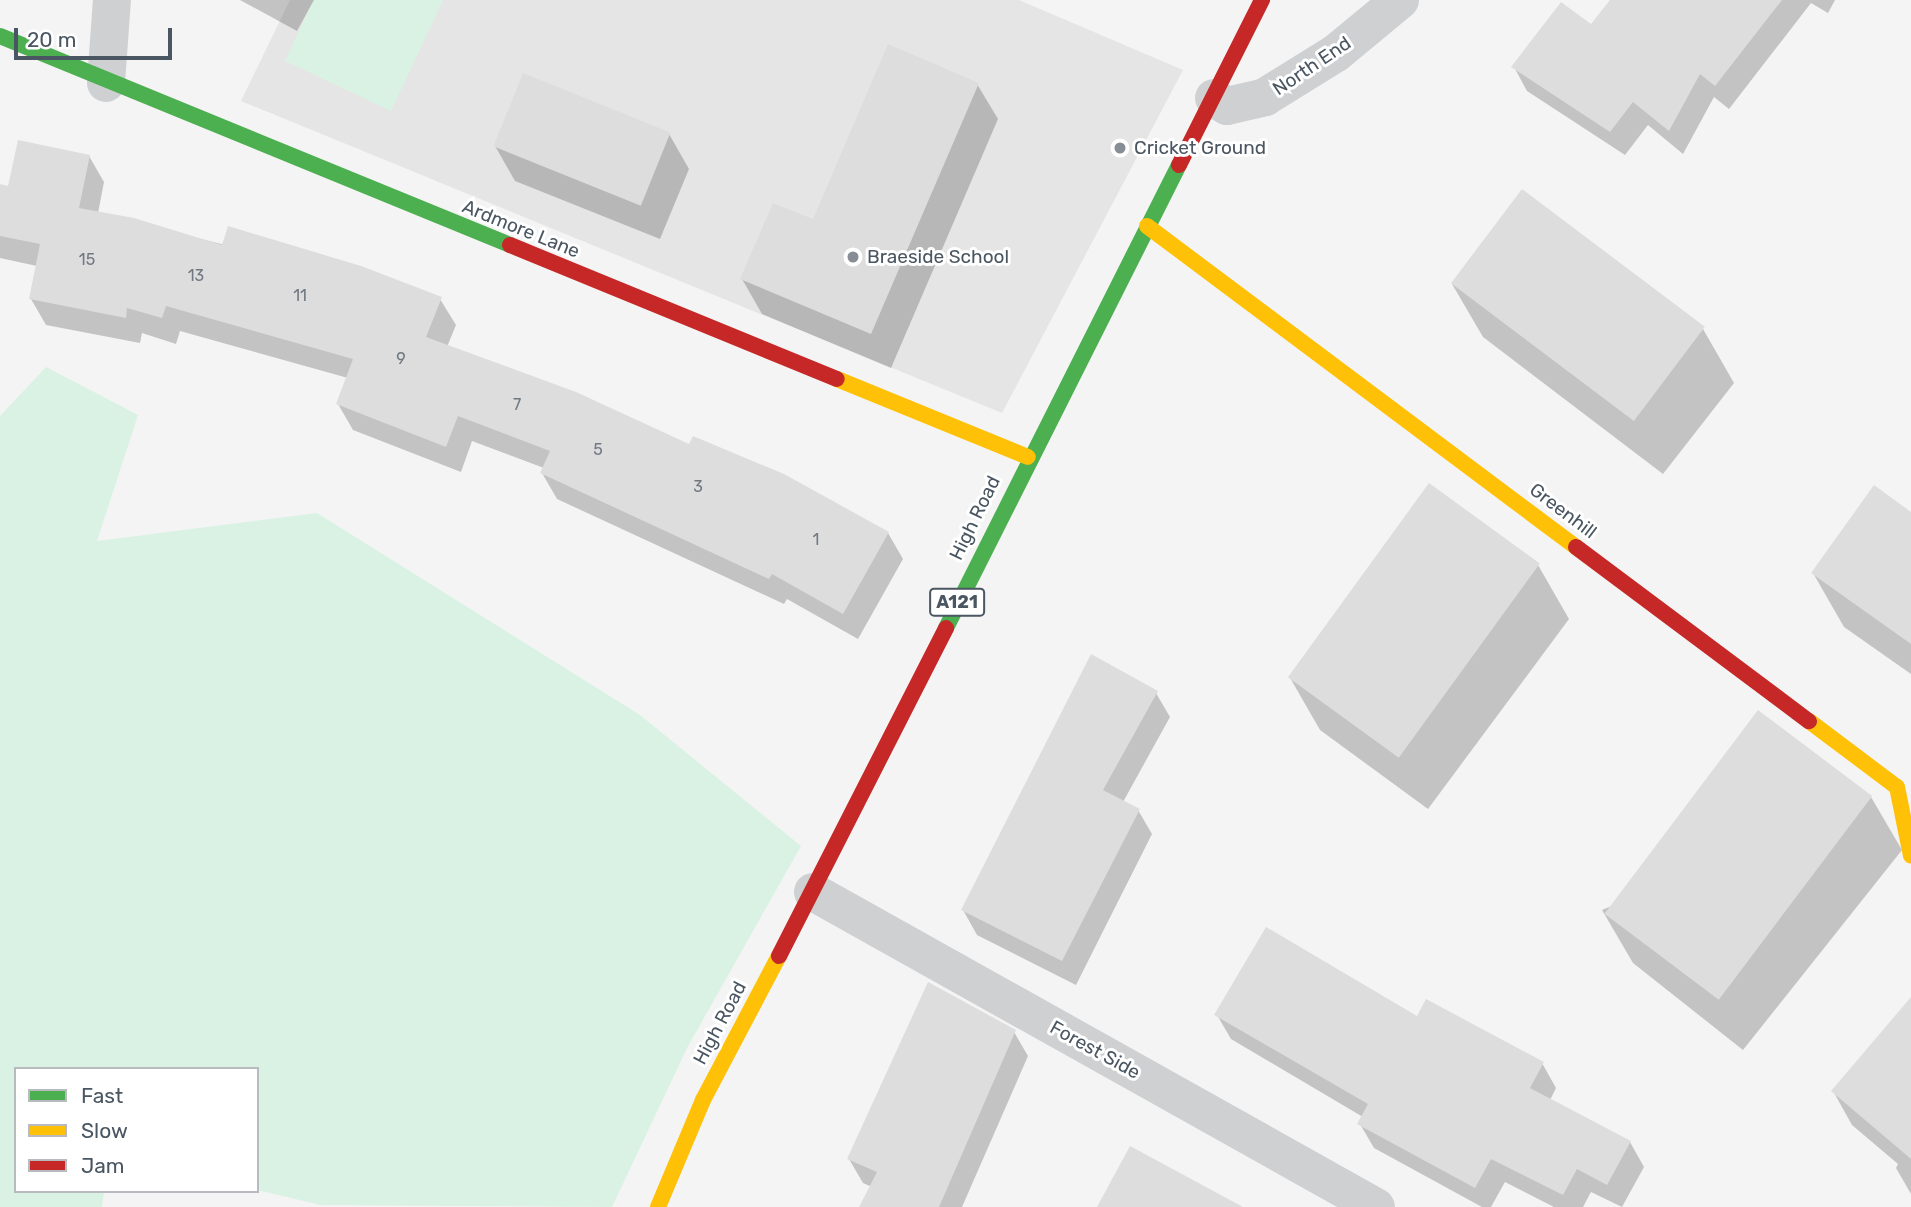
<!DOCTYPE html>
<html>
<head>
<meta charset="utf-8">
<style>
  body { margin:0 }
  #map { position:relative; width:1911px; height:1207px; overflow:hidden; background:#f4f4f4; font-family:Rubik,sans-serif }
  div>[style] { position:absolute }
  .education>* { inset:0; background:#e6e5e6 }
  .green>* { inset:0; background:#d9f2e3 }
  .shadow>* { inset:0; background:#0003 }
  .building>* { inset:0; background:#ddddde; transform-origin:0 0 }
  .street>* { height:38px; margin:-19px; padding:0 19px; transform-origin:19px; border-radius:19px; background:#ced0d2 }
  .fast>* { height:16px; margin:-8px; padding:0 8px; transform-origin:8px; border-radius:8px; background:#4caf50 }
  .slow>* { height:16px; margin:-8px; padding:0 8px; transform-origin:8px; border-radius:8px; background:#ffc107 }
  .jam>* { height:16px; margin:-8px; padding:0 8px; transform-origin:8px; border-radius:8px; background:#c62828 }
  .dots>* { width:19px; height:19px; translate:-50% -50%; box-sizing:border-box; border:4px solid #fff; border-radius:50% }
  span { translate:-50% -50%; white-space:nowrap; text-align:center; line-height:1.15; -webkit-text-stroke:6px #fff; paint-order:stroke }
  .number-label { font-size:16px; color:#707881 }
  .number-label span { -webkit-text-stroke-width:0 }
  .shield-label span { padding:2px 5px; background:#fff; border:2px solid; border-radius:5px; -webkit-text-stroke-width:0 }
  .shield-label { font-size:18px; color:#4a5661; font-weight:700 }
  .street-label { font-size:19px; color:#4a5661 }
  .poi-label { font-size:19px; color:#4a5661 }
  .left { translate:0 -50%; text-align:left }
  .legend { position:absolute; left:14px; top:1067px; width:245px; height:126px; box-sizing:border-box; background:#fff; border:2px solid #b7bbc0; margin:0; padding:9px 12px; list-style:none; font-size:21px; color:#4a5661 }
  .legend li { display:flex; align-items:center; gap:14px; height:35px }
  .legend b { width:35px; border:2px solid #b7bbc0 }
  .scale { position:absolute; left:14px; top:28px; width:158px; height:32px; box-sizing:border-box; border:4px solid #4a5661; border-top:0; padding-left:9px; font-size:21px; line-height:24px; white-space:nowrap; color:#4a5661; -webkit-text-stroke:5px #fff; paint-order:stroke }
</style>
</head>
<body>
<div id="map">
  <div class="education">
    <div style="clip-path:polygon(290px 0,1019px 0,1183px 70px,1002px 413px,241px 101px)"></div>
  </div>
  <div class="green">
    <div style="clip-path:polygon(313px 0,443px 0,391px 111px,285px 61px)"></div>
    <div style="clip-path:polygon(46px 367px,138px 415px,97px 541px,317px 513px,640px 715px,801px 846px,687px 1048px,612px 1207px,321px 1205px,257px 1190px,257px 1069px,16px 1069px,16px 1191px,104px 1191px,102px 1207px,0 1207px,0 416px)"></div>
  </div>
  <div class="shadow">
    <div style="clip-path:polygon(240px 0,314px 0,297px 31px)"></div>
    <div style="clip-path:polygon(1612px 0,1835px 0,1828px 13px,1811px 3px,1729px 109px,1714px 97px,1683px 154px,1648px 125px,1625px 155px,1527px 91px,1514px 67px,1592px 26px)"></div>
    <div style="clip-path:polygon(977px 84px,998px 119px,891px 368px,762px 314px,742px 279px)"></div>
    <div style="clip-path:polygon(669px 134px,689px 169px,660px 239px,515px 181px,495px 146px)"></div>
    <div style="clip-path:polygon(89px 156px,104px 182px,98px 213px,440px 299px,456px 325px,447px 347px,888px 533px,903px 559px,858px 639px,787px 599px,784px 604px,557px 499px,542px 473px,544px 468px,472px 441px,461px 472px,353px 430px,338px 404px,348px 378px,180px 331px,176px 344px,142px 333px,140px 343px,46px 325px,31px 299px,37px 266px,0 258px,0 186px,9px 188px)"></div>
    <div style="clip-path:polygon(1452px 284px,1703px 329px,1734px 383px,1663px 474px,1483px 337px)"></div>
    <div style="clip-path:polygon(1911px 514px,1911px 674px,1844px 627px,1813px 573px)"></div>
    <div style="clip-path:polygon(1538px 565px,1569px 619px,1428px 809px,1320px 730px,1289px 676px)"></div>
    <div style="clip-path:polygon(1156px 693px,1170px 717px,1123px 802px,1138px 810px,1152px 834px,1076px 985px,977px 935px,963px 910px)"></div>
    <div style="clip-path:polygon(1871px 797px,1902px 850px,1743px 1050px,1633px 963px,1602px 910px)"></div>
    <div style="clip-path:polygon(1911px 999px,1911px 1194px,1896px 1168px,1898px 1164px,1852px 1125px,1833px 1091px)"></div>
    <div style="clip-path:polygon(1217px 1015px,1417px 1018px,1542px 1063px,1556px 1088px,1550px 1100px,1630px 1142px,1644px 1167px,1622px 1207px,1591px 1192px,1583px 1207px,1554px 1207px,1505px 1182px,1491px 1207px,1482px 1207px,1374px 1148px,1360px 1124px,1363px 1117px,1231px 1039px)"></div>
    <div style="clip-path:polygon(1014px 1032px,1028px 1056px,962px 1207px,862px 1207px,872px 1187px,863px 1183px,849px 1159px)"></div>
  </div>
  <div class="building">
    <div style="clip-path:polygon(1610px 0,1782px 0,1715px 86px,1700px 74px,1669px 131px,1633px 102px,1610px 132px,1511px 67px,1561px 2px,1591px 24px)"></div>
    <div style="clip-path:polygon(888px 44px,979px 83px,871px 334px,740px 279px,773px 203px,813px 219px)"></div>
    <div style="left:523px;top:73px;width:159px;height:79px;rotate:22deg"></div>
    <div style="clip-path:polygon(18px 140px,90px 155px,79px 208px,134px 218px,222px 245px,228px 226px,361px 266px,442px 297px,426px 337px,576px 392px,689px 444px,693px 436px,784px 474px,889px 532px,843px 614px,772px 574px,769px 579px,540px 473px,550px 451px,458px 416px,446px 447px,336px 404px,353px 359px,166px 306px,162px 318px,127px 308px,126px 318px,29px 299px,40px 244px,0 236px,0 184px,8px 186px)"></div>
    <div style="left:1522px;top:189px;width:229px;height:118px;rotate:37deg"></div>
    <div style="left:1429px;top:483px;width:137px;height:240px;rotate:36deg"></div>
    <div style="clip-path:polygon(1874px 485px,1911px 512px,1911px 644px,1811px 573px)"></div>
    <div style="clip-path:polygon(1091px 654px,1158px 691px,1103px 790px,1140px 809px,1062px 961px,961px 910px)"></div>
    <div style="left:1758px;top:710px;width:143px;height:255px;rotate:37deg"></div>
    <div style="clip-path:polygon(1266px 927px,1417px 1016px,1426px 999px,1544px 1062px,1530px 1088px,1631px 1141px,1607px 1185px,1577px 1169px,1563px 1195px,1491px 1159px,1475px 1188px,1357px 1124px,1368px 1104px,1214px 1015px)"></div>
    <div style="clip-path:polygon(928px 982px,1016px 1030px,939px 1207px,859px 1207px,877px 1172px,847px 1159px)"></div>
    <div style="clip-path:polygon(1911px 997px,1911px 1159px,1831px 1091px)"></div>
    <div style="clip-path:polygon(1130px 1146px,1243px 1207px,1097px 1207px)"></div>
  </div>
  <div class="street">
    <div style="left:106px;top:83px;width:83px;rotate:-85.9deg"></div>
    <div style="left:1214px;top:98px;width:15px;rotate:32deg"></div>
    <div style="left:1227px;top:106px;width:39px;rotate:-13deg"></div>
    <div style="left:1265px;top:97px;width:84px;rotate:-31.8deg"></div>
    <div style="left:1336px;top:53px;width:83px;rotate:-39.6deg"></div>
    <div style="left:813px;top:892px;width:645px;rotate:29.23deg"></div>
  </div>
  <div class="fast">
    <div style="left:0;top:36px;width:551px;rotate:22.28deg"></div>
    <div style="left:946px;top:628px;width:518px;rotate:-63.29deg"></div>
  </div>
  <div class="slow">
    <div style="left:1147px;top:226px;width:536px;rotate:36.81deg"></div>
    <div style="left:837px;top:379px;width:206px;rotate:22.2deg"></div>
    <div style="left:1809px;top:721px;width:110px;rotate:36.9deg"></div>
    <div style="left:1897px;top:787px;width:70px;rotate:78.5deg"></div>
    <div style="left:658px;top:1207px;width:116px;rotate:-67.2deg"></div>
    <div style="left:703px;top:1100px;width:163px;rotate:-62.2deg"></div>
  </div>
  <div class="jam">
    <div style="left:1179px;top:165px;width:185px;rotate:-63.3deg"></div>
    <div style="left:510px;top:245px;width:353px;rotate:22.3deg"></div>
    <div style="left:1576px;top:547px;width:291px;rotate:36.8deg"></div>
    <div style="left:779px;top:956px;width:368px;rotate:-63deg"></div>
  </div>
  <div class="dots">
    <div style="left:1120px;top:148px;background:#868d94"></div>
    <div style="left:853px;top:257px;background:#868d94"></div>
  </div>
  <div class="number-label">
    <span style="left:87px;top:260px">15</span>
    <span style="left:196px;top:276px">13</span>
    <span style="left:300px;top:296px">11</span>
    <span style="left:401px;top:359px">9</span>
    <span style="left:517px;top:405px">7</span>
    <span style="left:598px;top:450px">5</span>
    <span style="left:698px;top:487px">3</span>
    <span style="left:816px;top:540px">1</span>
  </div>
  <div class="shield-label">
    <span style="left:957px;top:602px">A121</span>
  </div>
  <div class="street-label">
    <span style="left:1312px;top:66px;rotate:-34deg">North End</span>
    <span style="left:521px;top:229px;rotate:22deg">Ardmore Lane</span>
    <span style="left:1563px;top:511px;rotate:37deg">Greenhill</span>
    <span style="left:975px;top:518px;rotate:-64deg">High Road</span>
    <span style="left:720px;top:1023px;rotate:-62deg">High Road</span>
    <span style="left:1095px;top:1050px;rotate:29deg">Forest Side</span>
  </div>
  <div class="poi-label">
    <span class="left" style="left:1134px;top:148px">Cricket Ground</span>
    <span class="left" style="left:867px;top:257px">Braeside School</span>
  </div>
  <ul class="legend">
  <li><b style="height:9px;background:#4caf50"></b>Fast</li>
  <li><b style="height:9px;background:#ffc107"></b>Slow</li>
  <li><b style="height:9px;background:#c62828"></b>Jam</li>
  </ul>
  <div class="scale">20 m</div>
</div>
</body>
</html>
